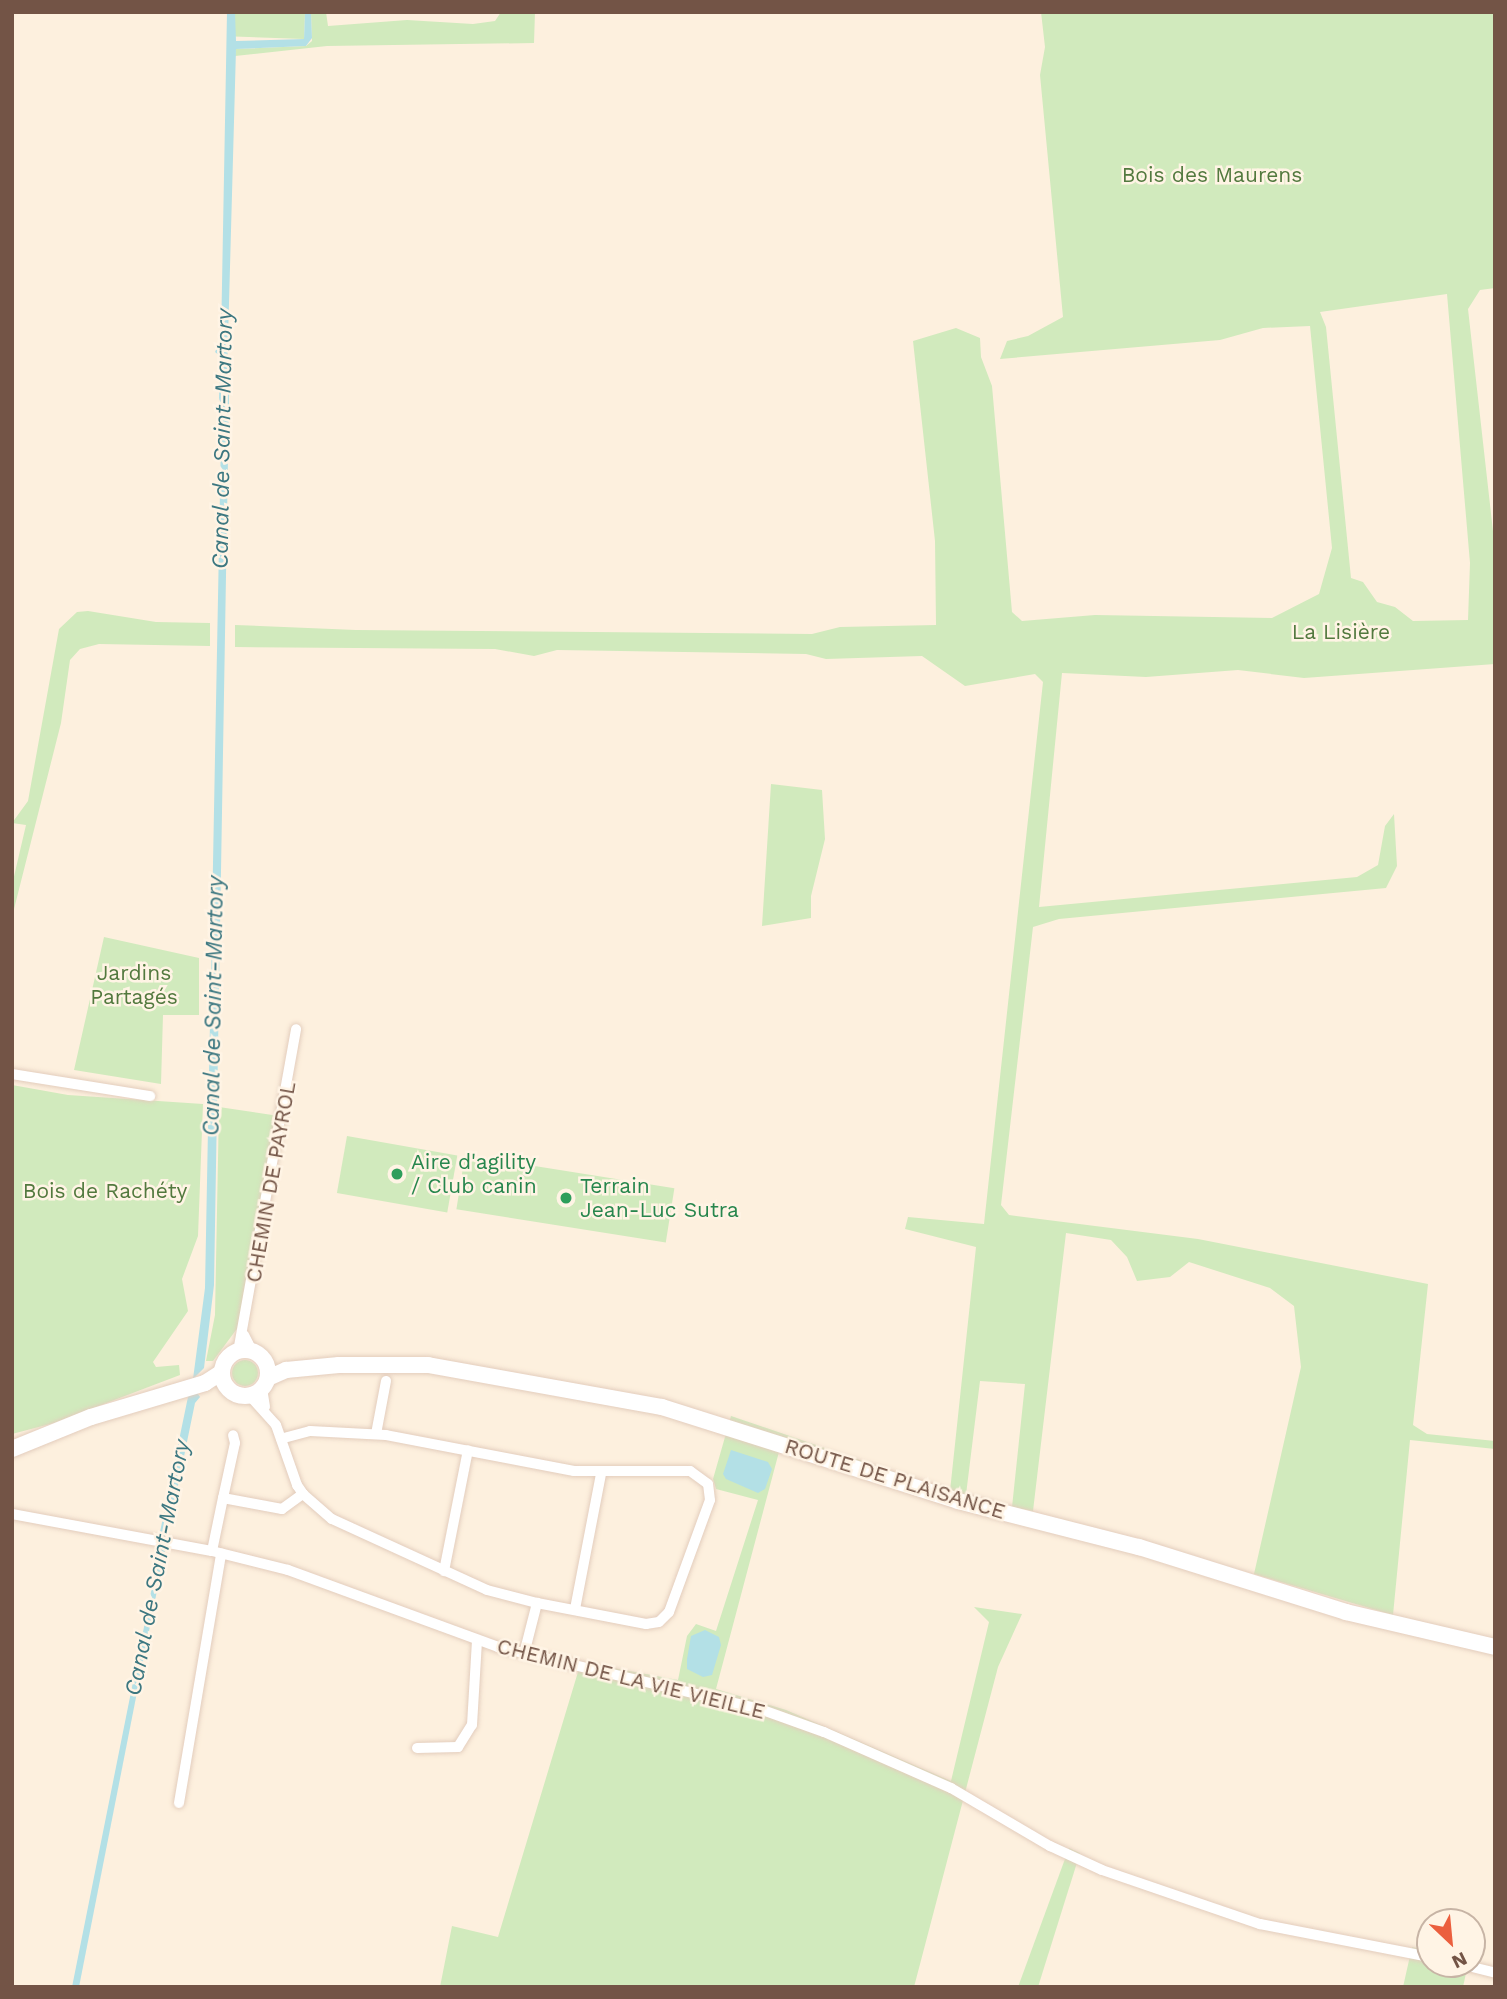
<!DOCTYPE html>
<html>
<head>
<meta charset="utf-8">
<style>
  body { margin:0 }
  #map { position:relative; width:1507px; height:1999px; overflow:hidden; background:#fdf0de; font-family:"Work Sans",sans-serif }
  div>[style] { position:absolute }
  .green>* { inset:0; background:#d1eabd; transform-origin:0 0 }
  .round { border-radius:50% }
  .water>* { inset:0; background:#b3e0e6 }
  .canal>* { height:10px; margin:-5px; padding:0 5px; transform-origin:5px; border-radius:5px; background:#b3e0e6 }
  .roads { filter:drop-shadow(0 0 2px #e3cdbd) drop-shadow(0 0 2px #e3cdbd) }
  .minor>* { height:10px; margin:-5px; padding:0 5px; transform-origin:5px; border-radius:5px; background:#fff }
  .secondary>* { height:16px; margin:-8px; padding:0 8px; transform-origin:8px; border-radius:8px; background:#fff }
  .secondary>.ring { margin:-8px; padding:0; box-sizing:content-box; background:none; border:16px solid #fff; border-radius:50% }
  .dots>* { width:19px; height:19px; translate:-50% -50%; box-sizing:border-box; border:4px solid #fff4e5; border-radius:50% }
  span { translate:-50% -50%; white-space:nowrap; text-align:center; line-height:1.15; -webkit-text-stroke:5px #fff4e5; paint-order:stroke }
  .park-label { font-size:21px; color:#52793e }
  .leisure-label { font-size:21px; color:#27864d }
  .left { translate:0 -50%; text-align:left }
  .street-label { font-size:21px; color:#735446 }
  .water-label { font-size:23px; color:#3c7780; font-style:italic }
  .frame { position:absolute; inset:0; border:14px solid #735446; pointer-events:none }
  .north { position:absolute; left:1416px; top:1908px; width:70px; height:70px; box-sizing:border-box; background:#fff4e5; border:2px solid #c7b4a5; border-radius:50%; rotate:154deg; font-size:19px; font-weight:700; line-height:28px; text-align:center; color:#735446 }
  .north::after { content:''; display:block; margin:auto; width:24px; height:32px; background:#eb5f3e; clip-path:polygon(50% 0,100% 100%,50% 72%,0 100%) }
</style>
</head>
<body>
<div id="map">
  <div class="green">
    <div style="left:305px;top:12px;width:27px;height:70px;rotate:92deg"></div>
    <div style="clip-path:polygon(311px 12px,326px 12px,328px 26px,407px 20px,473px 24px,495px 21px,501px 12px,535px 12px,534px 43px,327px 46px,235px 56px,236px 49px,306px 46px,312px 41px)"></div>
    <div style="clip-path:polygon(evenodd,1041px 12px,1495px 12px,1495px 288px,1480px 290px,1468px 309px,1495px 549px,1495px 664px,1304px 678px,1238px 670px,1146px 677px,1062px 673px,1039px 907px,1357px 877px,1378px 865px,1385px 826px,1394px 814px,1397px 866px,1386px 888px,1059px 919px,1033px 927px,1001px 1205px,1009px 1215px,1198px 1239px,1428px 1284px,1413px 1425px,1427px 1434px,1495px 1441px,1495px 1449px,1410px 1440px,1393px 1615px,1254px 1574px,1301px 1367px,1294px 1306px,1270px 1288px,1189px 1262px,1170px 1277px,1137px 1281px,1127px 1257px,1111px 1240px,1066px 1233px,1033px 1511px,1012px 1507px,1025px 1384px,980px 1381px,964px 1511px,780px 1448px,716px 1689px,786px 1710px,951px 1781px,989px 1622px,974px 1607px,1022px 1614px,998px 1667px,914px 1987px,440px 1987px,452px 1926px,498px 1937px,581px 1662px,678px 1680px,687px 1636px,696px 1624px,716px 1631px,758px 1500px,716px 1489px,713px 1479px,731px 1416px,950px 1491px,976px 1247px,905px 1229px,908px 1217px,984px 1224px,1043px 682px,1035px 674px,965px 686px,922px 656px,826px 659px,806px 654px,557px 650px,534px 656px,495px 649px,235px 647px,235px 625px,356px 630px,812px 634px,840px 627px,936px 625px,935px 541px,913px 341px,956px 328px,980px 338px,981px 357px,992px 386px,1012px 612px,1022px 621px,1095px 615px,1272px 618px,1319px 594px,1332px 548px,1310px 326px,1263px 328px,1220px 340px,1000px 359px,1007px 341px,1028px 336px,1063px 317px,1040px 75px,1045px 47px,1041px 12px,1447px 294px,1470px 563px,1468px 620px,1413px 621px,1395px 607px,1377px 602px,1363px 582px,1351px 578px,1326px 327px,1320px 312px,1447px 294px)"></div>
    <div style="clip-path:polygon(88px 611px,156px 622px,210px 623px,210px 646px,99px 644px,80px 649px,70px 660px,61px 723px,12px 917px,12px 885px,26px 825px,12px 823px,28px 801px,59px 629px,77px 612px)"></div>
    <div style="clip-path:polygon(771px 784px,822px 790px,825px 839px,811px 896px,811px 918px,762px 926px)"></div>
    <div style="clip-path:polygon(104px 937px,199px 958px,199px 1015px,163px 1015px,161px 1084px,74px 1070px)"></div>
    <div style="clip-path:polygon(12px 1085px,68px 1095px,203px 1104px,198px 1236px,182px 1279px,188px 1311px,153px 1362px,156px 1367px,179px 1365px,180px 1375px,54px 1423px,12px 1434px)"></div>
    <div style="clip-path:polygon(219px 1107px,279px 1116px,242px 1322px,213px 1361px,206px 1361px,215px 1315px)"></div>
    <div style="left:347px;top:1136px;width:112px;height:58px;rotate:10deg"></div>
    <div style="left:465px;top:1155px;width:212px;height:55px;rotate:9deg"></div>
    <div class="round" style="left:232px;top:1360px;width:26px;height:26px"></div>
    <div style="clip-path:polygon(1069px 1848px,1080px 1853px,1038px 1987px,1018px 1987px)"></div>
    <div style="clip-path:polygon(1412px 1947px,1430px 1951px,1430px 1964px,1468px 1964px,1463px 1987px,1403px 1987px)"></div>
  </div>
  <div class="water">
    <div style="clip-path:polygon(227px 12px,235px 12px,236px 41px,304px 39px,305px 12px,311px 12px,312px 38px,306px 46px,236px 49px,227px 376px,221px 374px,220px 356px,215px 352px,221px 339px)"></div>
    <div style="clip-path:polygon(222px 385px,227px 385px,229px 399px,214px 1285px,204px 1368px,193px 1379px,205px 1288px)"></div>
    <div style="clip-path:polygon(196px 1391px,200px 1397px,195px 1403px,167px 1539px,161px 1538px,160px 1532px,189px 1392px)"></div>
    <div style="clip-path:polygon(731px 1450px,768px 1462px,772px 1469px,765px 1489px,758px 1493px,726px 1479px,723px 1474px)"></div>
    <div style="clip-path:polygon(160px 1547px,165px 1550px,79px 1987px,72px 1987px)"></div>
    <div style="clip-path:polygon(705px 1630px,719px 1637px,721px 1645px,712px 1675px,703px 1677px,687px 1669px,687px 1659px,691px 1636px)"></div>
  </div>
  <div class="canal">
    <div style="left:224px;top:398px;width:37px;rotate:-88deg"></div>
  </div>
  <div class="roads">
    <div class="minor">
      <div style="left:12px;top:1074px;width:140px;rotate:9.1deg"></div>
      <div style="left:244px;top:1335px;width:18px;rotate:63deg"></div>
      <div style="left:238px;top:1352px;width:328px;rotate:-79.8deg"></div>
      <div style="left:262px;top:1388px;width:19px;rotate:81deg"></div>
      <div style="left:249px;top:1395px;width:40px;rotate:48deg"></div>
      <div style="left:276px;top:1425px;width:64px;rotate:70.7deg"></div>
      <div style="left:297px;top:1485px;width:11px;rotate:56deg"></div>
      <div style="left:303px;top:1494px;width:38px;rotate:41deg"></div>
      <div style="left:332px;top:1519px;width:170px;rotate:24.6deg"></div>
      <div style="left:487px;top:1590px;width:52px;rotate:14.6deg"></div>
      <div style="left:537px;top:1603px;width:111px;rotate:10.9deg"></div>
      <div style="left:646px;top:1624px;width:13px;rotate:-9deg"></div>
      <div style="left:659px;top:1622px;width:14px;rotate:-45deg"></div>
      <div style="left:669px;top:1612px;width:119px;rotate:-69.9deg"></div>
      <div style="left:710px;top:1500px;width:16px;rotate:-97deg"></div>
      <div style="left:708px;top:1484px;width:22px;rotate:-144deg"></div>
      <div style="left:690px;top:1471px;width:116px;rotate:180deg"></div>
      <div style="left:574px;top:1471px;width:191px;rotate:-169.2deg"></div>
      <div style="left:386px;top:1435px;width:76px;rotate:-177deg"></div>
      <div style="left:310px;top:1431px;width:30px;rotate:165deg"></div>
      <div style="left:376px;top:1434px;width:54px;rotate:-79.3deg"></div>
      <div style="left:223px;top:1498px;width:56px;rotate:-77.7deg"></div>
      <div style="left:235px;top:1443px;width:8px;rotate:-104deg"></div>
      <div style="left:12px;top:1514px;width:203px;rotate:10.5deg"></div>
      <div style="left:212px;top:1551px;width:78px;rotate:14deg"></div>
      <div style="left:288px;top:1570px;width:224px;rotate:20.1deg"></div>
      <div style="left:498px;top:1647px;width:266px;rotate:13.3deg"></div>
      <div style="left:757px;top:1708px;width:71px;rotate:19.7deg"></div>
      <div style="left:824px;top:1732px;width:139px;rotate:23.8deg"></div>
      <div style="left:951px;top:1788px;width:115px;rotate:30.4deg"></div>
      <div style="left:1050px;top:1846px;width:57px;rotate:24.8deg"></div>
      <div style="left:1102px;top:1870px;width:167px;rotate:18.9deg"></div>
      <div style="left:1260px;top:1924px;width:173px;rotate:11deg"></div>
      <div style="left:212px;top:1551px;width:54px;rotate:-78.3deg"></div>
      <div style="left:223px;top:1498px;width:60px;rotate:10.6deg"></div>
      <div style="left:282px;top:1509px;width:26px;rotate:-36deg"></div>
      <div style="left:444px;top:1571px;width:123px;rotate:-78.8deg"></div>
      <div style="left:575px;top:1609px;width:137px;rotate:-79.1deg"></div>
      <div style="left:524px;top:1654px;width:53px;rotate:-75.7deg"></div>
      <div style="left:417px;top:1748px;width:41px;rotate:-1.4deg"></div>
      <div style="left:458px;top:1747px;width:26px;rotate:-58deg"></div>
      <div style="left:472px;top:1725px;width:84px;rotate:-86.6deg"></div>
      <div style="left:179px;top:1803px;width:253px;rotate:-80.4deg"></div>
      <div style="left:1460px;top:1964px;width:36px;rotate:14deg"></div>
    </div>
    <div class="secondary">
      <div class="ring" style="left:222px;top:1350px;width:30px;height:30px"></div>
      <div style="left:268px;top:1378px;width:20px;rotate:-24deg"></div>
      <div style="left:286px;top:1370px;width:53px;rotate:-5.4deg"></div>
      <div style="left:339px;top:1365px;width:89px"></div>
      <div style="left:428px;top:1365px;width:238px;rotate:10.2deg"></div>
      <div style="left:662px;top:1407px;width:311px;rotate:17.6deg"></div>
      <div style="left:958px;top:1501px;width:187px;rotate:14.3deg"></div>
      <div style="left:1139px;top:1547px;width:217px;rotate:17.4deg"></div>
      <div style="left:1346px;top:1612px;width:153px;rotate:13.2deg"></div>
      <div style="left:12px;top:1449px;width:85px;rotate:-22.1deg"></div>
      <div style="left:91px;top:1417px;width:119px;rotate:-16.6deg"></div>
      <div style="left:205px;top:1383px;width:20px;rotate:-33deg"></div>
    </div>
  </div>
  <div class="dots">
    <div style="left:397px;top:1174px;background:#2e9e5b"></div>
    <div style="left:566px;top:1198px;background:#2e9e5b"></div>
  </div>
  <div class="park-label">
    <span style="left:1212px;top:175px">Bois des Maurens</span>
    <span style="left:1341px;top:632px">La Lisière</span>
    <span style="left:134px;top:985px">Jardins<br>Partagés</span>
    <span style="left:105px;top:1191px">Bois de Rachéty</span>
  </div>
  <div class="leisure-label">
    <span class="left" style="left:411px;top:1174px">Aire d'agility<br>/ Club canin</span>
    <span class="left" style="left:580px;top:1198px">Terrain<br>Jean-Luc Sutra</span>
  </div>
  <div class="street-label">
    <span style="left:271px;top:1182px;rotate:-80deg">CHEMIN DE PAYROL</span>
    <span style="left:895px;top:1479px;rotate:17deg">ROUTE DE PLAISANCE</span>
    <span style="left:631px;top:1679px;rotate:14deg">CHEMIN DE LA VIE VIEILLE</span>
  </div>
  <div class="water-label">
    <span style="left:223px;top:439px;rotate:-89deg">Canal de Saint-Martory</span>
    <span style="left:214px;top:1006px;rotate:-89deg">Canal de Saint-Martory</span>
    <span style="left:158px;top:1568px;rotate:-79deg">Canal de Saint-Martory</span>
  </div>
  <div class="frame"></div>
  <div class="north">N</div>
</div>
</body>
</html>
